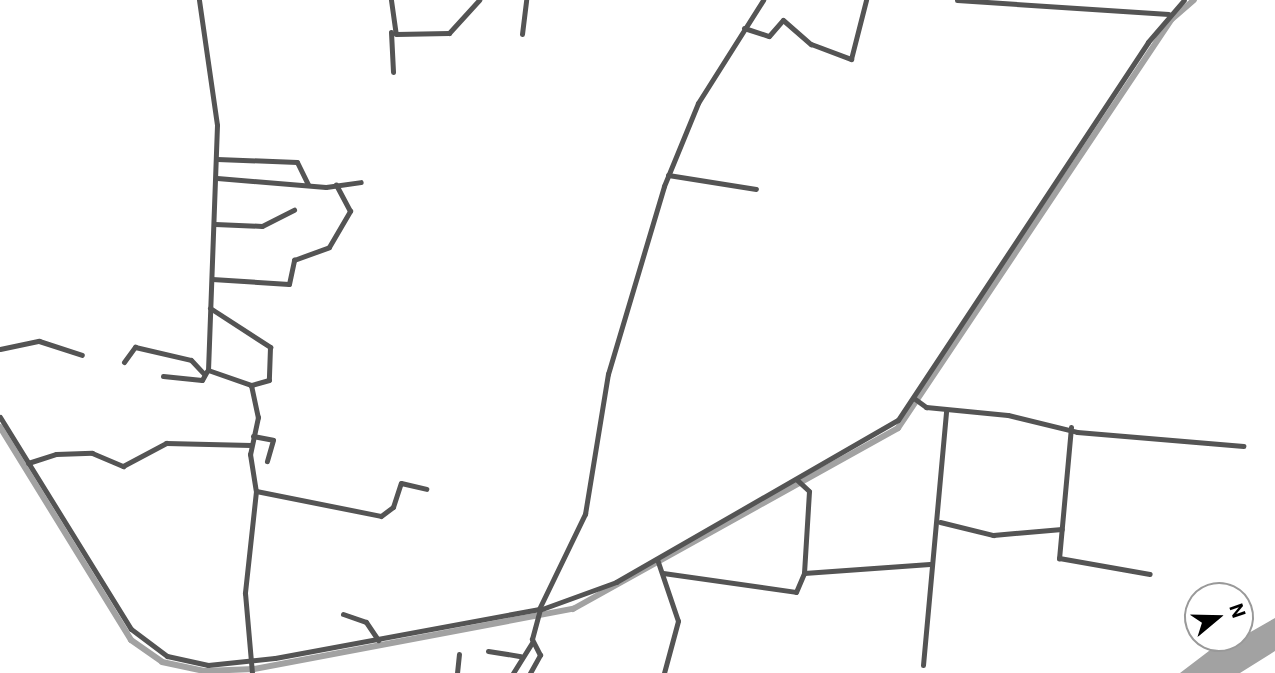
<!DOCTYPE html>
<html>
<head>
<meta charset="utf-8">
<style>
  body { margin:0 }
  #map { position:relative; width:1275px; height:673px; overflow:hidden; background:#fff; font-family:Roboto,sans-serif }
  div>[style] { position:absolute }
  .water>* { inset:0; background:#a2a2a2 }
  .canal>* { height:6px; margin:-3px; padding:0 3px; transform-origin:3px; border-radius:3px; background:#a2a2a2 }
  .minor>* { height:5px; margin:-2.5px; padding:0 2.5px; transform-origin:2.5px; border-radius:2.5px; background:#545454 }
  span { translate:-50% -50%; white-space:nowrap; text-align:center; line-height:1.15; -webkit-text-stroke:5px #fff; paint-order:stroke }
  .north { position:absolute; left:1184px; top:582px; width:70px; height:70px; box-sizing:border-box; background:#fff; border:2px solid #999; border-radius:50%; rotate:71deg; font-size:19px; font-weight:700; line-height:28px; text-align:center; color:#000 }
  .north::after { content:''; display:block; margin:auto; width:24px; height:32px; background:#000; clip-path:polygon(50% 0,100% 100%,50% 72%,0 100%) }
</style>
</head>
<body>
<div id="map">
  <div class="water">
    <div style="clip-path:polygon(1275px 618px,1275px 651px,1240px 673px,1180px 673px,1226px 638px,1240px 638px)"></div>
  </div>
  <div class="canal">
    <div style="left:0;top:427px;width:250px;rotate:58.4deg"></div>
    <div style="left:131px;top:640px;width:38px;rotate:35deg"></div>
    <div style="left:162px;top:662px;width:43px;rotate:12.1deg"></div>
    <div style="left:204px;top:671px;width:50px;rotate:-2.3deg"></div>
    <div style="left:254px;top:669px;width:325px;rotate:-10.7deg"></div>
    <div style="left:573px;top:609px;width:372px;rotate:-29.1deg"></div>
    <div style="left:898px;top:428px;width:492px;rotate:-56.2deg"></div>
    <div style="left:1172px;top:19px;width:29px;rotate:-41deg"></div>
  </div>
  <div class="minor">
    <div style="left:199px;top:0;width:126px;rotate:81.8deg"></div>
    <div style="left:217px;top:125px;width:245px;rotate:92.1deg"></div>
    <div style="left:208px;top:370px;width:46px;rotate:19.2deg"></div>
    <div style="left:251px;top:385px;width:33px;rotate:78deg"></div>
    <div style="left:258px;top:417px;width:38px;rotate:102deg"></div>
    <div style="left:250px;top:454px;width:37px;rotate:81deg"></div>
    <div style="left:256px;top:491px;width:103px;rotate:96.2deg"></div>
    <div style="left:245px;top:593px;width:80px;rotate:85deg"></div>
    <div style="left:391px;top:0;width:34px;rotate:82deg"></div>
    <div style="left:396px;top:34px;width:53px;rotate:-1.1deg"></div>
    <div style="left:449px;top:33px;width:45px;rotate:-47.7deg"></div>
    <div style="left:957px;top:0;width:212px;rotate:3.8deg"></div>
    <div style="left:744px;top:28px;width:26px;rotate:18deg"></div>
    <div style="left:769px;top:36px;width:21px;rotate:-49deg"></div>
    <div style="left:783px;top:20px;width:37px;rotate:41deg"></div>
    <div style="left:811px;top:44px;width:43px;rotate:20.6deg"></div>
    <div style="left:851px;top:59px;width:61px;rotate:-75.7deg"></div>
    <div style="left:391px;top:32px;width:40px;rotate:87.1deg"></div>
    <div style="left:522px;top:34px;width:34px;rotate:-83deg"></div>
    <div style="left:217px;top:159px;width:80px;rotate:2.1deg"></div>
    <div style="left:297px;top:162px;width:25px;rotate:64deg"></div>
    <div style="left:668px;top:175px;width:89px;rotate:9deg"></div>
    <div style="left:217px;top:178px;width:109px;rotate:4.7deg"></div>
    <div style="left:326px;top:187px;width:35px;rotate:-8deg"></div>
    <div style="left:215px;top:224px;width:47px;rotate:2.4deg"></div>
    <div style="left:262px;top:226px;width:36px;rotate:-27deg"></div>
    <div style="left:212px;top:279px;width:77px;rotate:3.7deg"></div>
    <div style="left:289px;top:284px;width:25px;rotate:-78deg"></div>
    <div style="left:294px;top:260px;width:37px;rotate:-20deg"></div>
    <div style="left:329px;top:247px;width:42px;rotate:-59.7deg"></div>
    <div style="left:350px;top:211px;width:30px;rotate:-118deg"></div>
    <div style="left:210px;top:308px;width:72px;rotate:33deg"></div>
    <div style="left:270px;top:347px;width:33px;rotate:92deg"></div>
    <div style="left:269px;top:380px;width:19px;rotate:164deg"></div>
    <div style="left:0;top:349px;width:40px;rotate:-12deg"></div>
    <div style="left:39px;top:341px;width:45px;rotate:18deg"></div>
    <div style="left:124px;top:362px;width:19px;rotate:-54deg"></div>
    <div style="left:135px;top:347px;width:57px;rotate:13.1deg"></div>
    <div style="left:191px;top:360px;width:19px;rotate:47deg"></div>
    <div style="left:163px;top:376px;width:39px;rotate:6deg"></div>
    <div style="left:202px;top:380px;width:10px;rotate:-61deg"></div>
    <div style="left:915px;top:399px;width:14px;rotate:36deg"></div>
    <div style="left:926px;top:407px;width:82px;rotate:5.6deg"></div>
    <div style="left:1008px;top:415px;width:71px;rotate:13.8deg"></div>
    <div style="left:1077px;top:432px;width:167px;rotate:4.8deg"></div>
    <div style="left:0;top:417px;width:249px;rotate:58.3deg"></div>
    <div style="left:131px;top:629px;width:45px;rotate:36.9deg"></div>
    <div style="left:167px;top:656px;width:42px;rotate:12.4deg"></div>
    <div style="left:208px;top:665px;width:67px;rotate:-6deg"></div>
    <div style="left:275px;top:658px;width:269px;rotate:-10.5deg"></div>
    <div style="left:539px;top:609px;width:106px;rotate:-64.2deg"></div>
    <div style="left:585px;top:514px;width:142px;rotate:-80.7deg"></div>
    <div style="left:608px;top:374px;width:196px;rotate:-73.4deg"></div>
    <div style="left:664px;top:186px;width:90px;rotate:-67.7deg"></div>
    <div style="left:698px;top:103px;width:122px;rotate:-57.7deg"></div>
    <div style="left:1071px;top:427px;width:132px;rotate:95.2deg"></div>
    <div style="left:1059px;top:558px;width:92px;rotate:10deg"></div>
    <div style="left:253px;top:436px;width:20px;rotate:11deg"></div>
    <div style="left:273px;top:440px;width:22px;rotate:106deg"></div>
    <div style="left:28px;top:463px;width:29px;rotate:-18deg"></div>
    <div style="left:56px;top:454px;width:36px;rotate:-2deg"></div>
    <div style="left:92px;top:453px;width:34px;rotate:23deg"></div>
    <div style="left:123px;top:466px;width:49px;rotate:-28.1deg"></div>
    <div style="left:166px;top:443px;width:85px;rotate:1.3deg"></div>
    <div style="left:256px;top:491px;width:127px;rotate:11.3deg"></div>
    <div style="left:381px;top:516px;width:15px;rotate:-37deg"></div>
    <div style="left:393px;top:507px;width:25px;rotate:-72deg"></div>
    <div style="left:401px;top:483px;width:26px;rotate:13deg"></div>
    <div style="left:940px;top:522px;width:55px;rotate:13.8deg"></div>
    <div style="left:993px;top:535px;width:69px;rotate:-5deg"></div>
    <div style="left:657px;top:559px;width:65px;rotate:71.3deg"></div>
    <div style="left:678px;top:621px;width:54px;rotate:105.1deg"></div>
    <div style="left:663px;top:573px;width:134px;rotate:8.1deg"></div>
    <div style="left:796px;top:592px;width:21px;rotate:-67deg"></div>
    <div style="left:804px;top:573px;width:82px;rotate:-86.5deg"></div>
    <div style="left:809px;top:491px;width:16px;rotate:-137deg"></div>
    <div style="left:804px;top:573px;width:126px;rotate:-4.1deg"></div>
    <div style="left:542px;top:609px;width:79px;rotate:-20deg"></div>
    <div style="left:616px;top:582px;width:325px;rotate:-29.9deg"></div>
    <div style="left:898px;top:420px;width:453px;rotate:-56.5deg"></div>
    <div style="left:1148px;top:42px;width:55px;rotate:-49.4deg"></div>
    <div style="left:343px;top:614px;width:24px;rotate:19deg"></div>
    <div style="left:366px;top:622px;width:22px;rotate:56deg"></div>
    <div style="left:488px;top:651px;width:33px;rotate:9deg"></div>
    <div style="left:923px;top:665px;width:256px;rotate:-84.8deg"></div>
    <div style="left:457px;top:673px;width:19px;rotate:-84deg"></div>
    <div style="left:513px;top:673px;width:36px;rotate:-58deg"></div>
    <div style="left:530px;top:673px;width:21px;rotate:-61deg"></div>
    <div style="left:540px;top:655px;width:18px;rotate:-117deg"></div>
    <div style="left:532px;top:639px;width:31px;rotate:-75deg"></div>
  </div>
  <div class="north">N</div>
</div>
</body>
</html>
